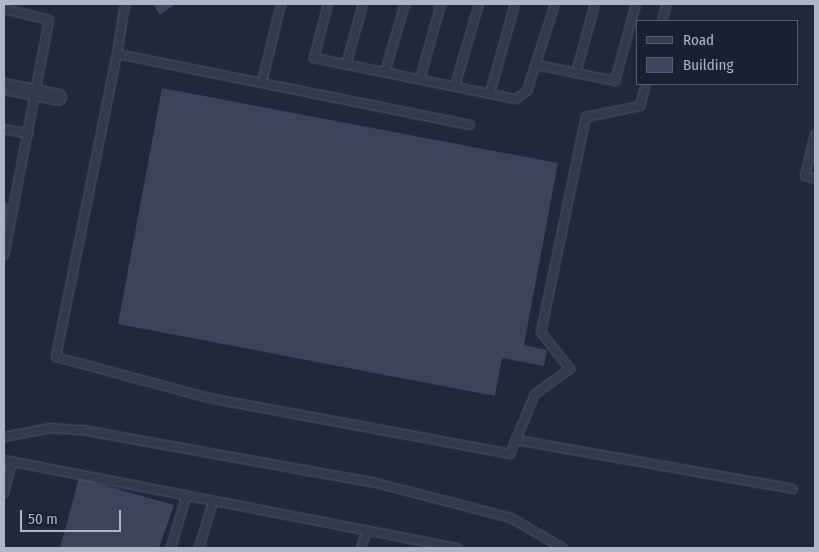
<!DOCTYPE html>
<html>
<head>
<meta charset="utf-8">
<style>
  body { margin:0 }
  #map { position:relative; width:819px; height:552px; overflow:hidden; background:#21283c; font-family:"Fira Sans Condensed",sans-serif }
  div>[style] { position:absolute }
  .building>* { inset:0; background:#3c445c }
  .roads { filter:drop-shadow(0 0 1px #505567) drop-shadow(0 0 1px #505567) }
  .lane>* { height:8px; margin:-4px; padding:0 4px; transform-origin:4px; border-radius:4px; background:#343b4c }
  .street>* { height:15px; margin:-7.5px; padding:0 7.5px; transform-origin:7.5px; border-radius:7.5px; background:#343b4c }
  span { translate:-50% -50%; white-space:nowrap; text-align:center; line-height:1.15; -webkit-text-stroke:5px #1a2031; paint-order:stroke }
  .frame { position:absolute; inset:0; border:5px solid #b0b5c8; pointer-events:none }
  .legend { position:absolute; left:636px; top:20px; width:162px; height:65px; box-sizing:border-box; background:#1a2031; border:1px solid #565c6d; margin:0; padding:6px 9px; list-style:none; font-size:15px; color:#b0b5c8 }
  .legend li { display:flex; align-items:center; gap:10px; height:25px }
  .legend b { width:25px; border:1px solid #565c6d }
  .scale { position:absolute; left:20px; top:510px; width:101px; height:22px; box-sizing:border-box; border:2px solid #b0b5c8; border-top:0; padding-left:6px; font-size:15px; line-height:18px; white-space:nowrap; color:#b0b5c8; -webkit-text-stroke:4px #1a2031; paint-order:stroke }
</style>
</head>
<body>
<div id="map">
  <div class="building">
    <div style="clip-path:polygon(153px 4px,175px 4px,160px 15px)"></div>
    <div style="clip-path:polygon(162px 88px,558px 163px,524px 345px,547px 350px,544px 366px,502px 358px,495px 396px,118px 324px)"></div>
    <div style="clip-path:polygon(4px 202px,8px 203px,6px 218px,4px 217px)"></div>
    <div style="clip-path:polygon(79px 478px,174px 505px,159px 548px,60px 548px)"></div>
  </div>
  <div class="roads">
    <div class="lane">
      <div style="left:328px;top:4px;width:56px;rotate:104.5deg"></div>
      <div style="left:314px;top:58px;width:206px;rotate:11.5deg"></div>
      <div style="left:516px;top:99px;width:14px;rotate:-36deg"></div>
      <div style="left:527px;top:91px;width:91px;rotate:-72.2deg"></div>
      <div style="left:4px;top:9px;width:46px;rotate:13.7deg"></div>
      <div style="left:49px;top:20px;width:239px;rotate:100.8deg"></div>
      <div style="left:662px;top:21px;width:18px;rotate:-74deg"></div>
      <div style="left:117px;top:54px;width:51px;rotate:-80.9deg"></div>
      <div style="left:346px;top:65px;width:63px;rotate:-74.4deg"></div>
      <div style="left:537px;top:65px;width:80px;rotate:11.6deg"></div>
      <div style="left:615px;top:81px;width:80px;rotate:-74.7deg"></div>
      <div style="left:385px;top:72px;width:71px;rotate:-73.6deg"></div>
      <div style="left:576px;top:73px;width:72px;rotate:-74.6deg"></div>
      <div style="left:420px;top:79px;width:78px;rotate:-74.4deg"></div>
      <div style="left:262px;top:82px;width:80px;rotate:-76.3deg"></div>
      <div style="left:455px;top:86px;width:85px;rotate:-73.7deg"></div>
      <div style="left:490px;top:93px;width:92px;rotate:-74.3deg"></div>
      <div style="left:470px;top:125px;width:360px;rotate:-168.6deg"></div>
      <div style="left:117px;top:54px;width:309px;rotate:101.4deg"></div>
      <div style="left:56px;top:357px;width:158px;rotate:15deg"></div>
      <div style="left:209px;top:398px;width:306px;rotate:10.5deg"></div>
      <div style="left:510px;top:454px;width:65px;rotate:-67.4deg"></div>
      <div style="left:535px;top:394px;width:43px;rotate:-35.5deg"></div>
      <div style="left:570px;top:369px;width:47px;rotate:-128.1deg"></div>
      <div style="left:541px;top:332px;width:220px;rotate:-78.2deg"></div>
      <div style="left:586px;top:117px;width:55px;rotate:-11.5deg"></div>
      <div style="left:640px;top:106px;width:23px;rotate:-75deg"></div>
      <div style="left:4px;top:129px;width:25px;rotate:11deg"></div>
      <div style="left:815px;top:134px;width:43px;rotate:103.4deg"></div>
      <div style="left:805px;top:176px;width:10px;rotate:17deg"></div>
      <div style="left:4px;top:437px;width:47px;rotate:-11.1deg"></div>
      <div style="left:50px;top:428px;width:32px;rotate:4deg"></div>
      <div style="left:82px;top:430px;width:299px;rotate:10.2deg"></div>
      <div style="left:376px;top:483px;width:139px;rotate:14.5deg"></div>
      <div style="left:511px;top:518px;width:60px;rotate:30deg"></div>
      <div style="left:516px;top:440px;width:281px;rotate:10deg"></div>
      <div style="left:4px;top:460px;width:462px;rotate:11deg"></div>
      <div style="left:4px;top:493px;width:33px;rotate:-76deg"></div>
      <div style="left:171px;top:548px;width:53px;rotate:-73.6deg"></div>
      <div style="left:199px;top:548px;width:48px;rotate:-73.1deg"></div>
      <div style="left:361px;top:548px;width:18px;rotate:-71deg"></div>
    </div>
    <div class="street">
      <div style="left:4px;top:86px;width:55px;rotate:11.5deg"></div>
    </div>
  </div>
  <div class="frame"></div>
  <ul class="legend">
  <li><b style="height:6px;background:#343b4c"></b>Road</li>
  <li><b style="height:14px;background:#3c445c"></b>Building</li>
  </ul>
  <div class="scale">50 m</div>
</div>
</body>
</html>
